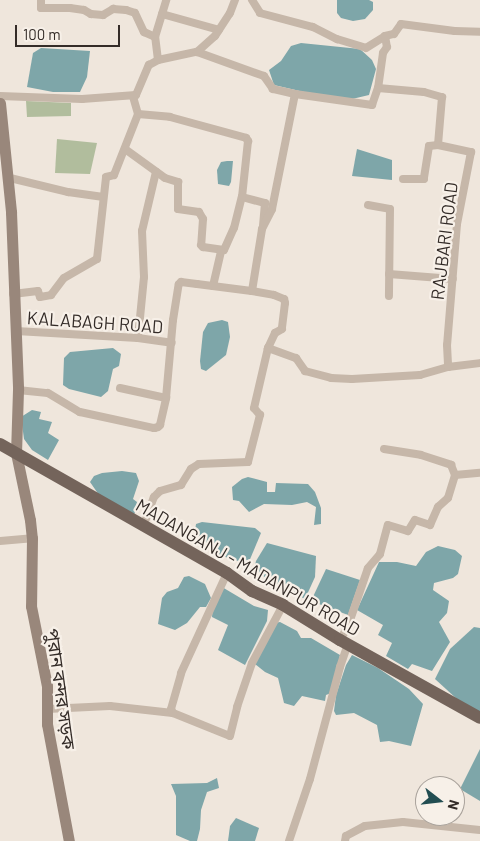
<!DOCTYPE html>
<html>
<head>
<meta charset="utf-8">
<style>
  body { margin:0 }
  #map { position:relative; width:480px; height:841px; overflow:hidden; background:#efe6dc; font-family:Barlow,"Noto Sans Bengali",sans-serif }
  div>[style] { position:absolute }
  .green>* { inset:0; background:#b1bd9d }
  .water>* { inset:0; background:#7ea6a9 }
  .street>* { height:8px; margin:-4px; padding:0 4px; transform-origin:4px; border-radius:4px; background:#c6b7a9 }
  .secondary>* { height:11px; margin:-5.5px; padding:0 5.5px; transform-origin:5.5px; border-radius:5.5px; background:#99877b }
  .primary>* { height:12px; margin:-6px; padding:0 6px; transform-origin:6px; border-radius:6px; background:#74645b }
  span { translate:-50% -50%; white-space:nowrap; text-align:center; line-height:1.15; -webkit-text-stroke:4.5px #f7f0e8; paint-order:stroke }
  .street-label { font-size:18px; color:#342c28 }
  .north { position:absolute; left:415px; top:776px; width:50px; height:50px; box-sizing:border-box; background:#f7f0e8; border:1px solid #a9a29b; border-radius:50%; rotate:106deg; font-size:14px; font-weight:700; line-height:20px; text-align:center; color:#342c28 }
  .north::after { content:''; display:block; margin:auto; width:18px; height:22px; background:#224d51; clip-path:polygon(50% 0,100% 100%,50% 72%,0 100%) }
  .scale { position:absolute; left:15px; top:25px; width:105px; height:22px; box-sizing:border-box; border:2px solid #342c28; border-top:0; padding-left:6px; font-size:15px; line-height:18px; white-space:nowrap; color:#342c28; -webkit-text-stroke:4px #f7f0e8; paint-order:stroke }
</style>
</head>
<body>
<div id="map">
  <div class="green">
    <div style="clip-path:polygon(26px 101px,71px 103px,71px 116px,27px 117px)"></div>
    <div style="clip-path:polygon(57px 139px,97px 143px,90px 174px,55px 173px)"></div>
  </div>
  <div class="water">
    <div style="clip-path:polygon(337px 0,369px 0,373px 2px,373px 10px,365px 19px,353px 21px,341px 18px,337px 13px)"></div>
    <div style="clip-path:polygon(301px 43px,360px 49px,372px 60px,376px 69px,369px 95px,352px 99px,304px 92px,274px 85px,269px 70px,281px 61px,291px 46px)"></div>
    <div style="clip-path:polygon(41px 48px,90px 51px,87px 77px,80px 92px,53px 92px,27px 87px,33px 53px)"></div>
    <div style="clip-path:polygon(357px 149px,392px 160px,392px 180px,352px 176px)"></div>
    <div style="clip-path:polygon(227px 161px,233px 161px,231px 182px,229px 186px,218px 184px,217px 170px,221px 162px)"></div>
    <div style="clip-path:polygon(222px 320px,228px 322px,230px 337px,226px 355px,206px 371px,201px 369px,200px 361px,203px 332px,208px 323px)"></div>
    <div style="clip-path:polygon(113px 348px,121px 354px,119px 366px,113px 369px,108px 391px,101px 397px,69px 389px,63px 385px,64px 358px,70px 352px)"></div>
    <div style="clip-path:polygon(32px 410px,41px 412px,39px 419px,52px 422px,48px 433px,59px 440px,48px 460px,32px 450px,24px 439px,21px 417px)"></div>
    <div style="clip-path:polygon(122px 471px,136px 473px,139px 481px,133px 499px,137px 502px,134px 516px,99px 495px,90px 482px,94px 476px,102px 473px)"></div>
    <div style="clip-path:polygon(248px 477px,267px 482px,267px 492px,275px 492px,276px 483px,308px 484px,315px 492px,321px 508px,321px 524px,314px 525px,316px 507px,307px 502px,292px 505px,264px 504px,249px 512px,239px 501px,233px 500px,232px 487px,242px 479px)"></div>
    <div style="clip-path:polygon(202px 522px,255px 528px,261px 533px,248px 564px,222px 556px,194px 538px,196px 524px)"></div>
    <div style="clip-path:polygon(267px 543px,316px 556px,315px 577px,305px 599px,271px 582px,254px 569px,256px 561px)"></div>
    <div style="clip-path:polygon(438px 546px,455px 550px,462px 556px,458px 574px,453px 578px,434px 583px,433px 590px,449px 601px,447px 613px,439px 622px,450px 642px,432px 671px,412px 664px,408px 669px,386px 656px,392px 643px,378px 635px,383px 625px,357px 610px,379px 562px,397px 562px,416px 566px,426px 552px)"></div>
    <div style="clip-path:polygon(326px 569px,360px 580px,348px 615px,311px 601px)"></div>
    <div style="clip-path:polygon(189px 576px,205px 584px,211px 598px,206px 607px,200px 607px,187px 623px,175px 630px,158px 624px,162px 598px,167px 592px,178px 588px,184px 577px)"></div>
    <div style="clip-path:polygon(222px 587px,254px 606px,268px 610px,267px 621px,245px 665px,218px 650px,228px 625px,212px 617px,213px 604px)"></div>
    <div style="clip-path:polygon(280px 622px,297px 631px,301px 638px,311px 638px,340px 655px,331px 693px,326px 695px,325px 701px,302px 696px,294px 706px,284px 703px,278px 678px,265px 672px,255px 664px,275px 623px)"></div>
    <div style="clip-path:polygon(474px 627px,480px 628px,480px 714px,458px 700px,435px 679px,450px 649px)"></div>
    <div style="clip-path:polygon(352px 655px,378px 668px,409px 689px,423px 704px,411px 746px,389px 741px,380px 742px,377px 725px,354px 713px,336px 715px,334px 711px,336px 695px,346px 665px)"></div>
    <div style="clip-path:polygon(480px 749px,480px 801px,460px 789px)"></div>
    <div style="clip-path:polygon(217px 778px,219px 788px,207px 792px,201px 810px,200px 829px,197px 841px,190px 841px,176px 835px,176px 796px,171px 784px,207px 783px)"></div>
    <div style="clip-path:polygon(236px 818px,259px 828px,255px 841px,228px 841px,230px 826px)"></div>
  </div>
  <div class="street">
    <div style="left:41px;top:0;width:8px;rotate:90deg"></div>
    <div style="left:41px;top:8px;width:29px"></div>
    <div style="left:70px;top:8px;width:14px;rotate:8deg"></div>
    <div style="left:84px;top:10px;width:8px;rotate:30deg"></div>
    <div style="left:91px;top:14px;width:12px;rotate:5deg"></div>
    <div style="left:103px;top:15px;width:12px;rotate:-31deg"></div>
    <div style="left:113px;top:9px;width:13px;rotate:4deg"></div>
    <div style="left:126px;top:10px;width:9px;rotate:18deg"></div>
    <div style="left:135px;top:13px;width:21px;rotate:65deg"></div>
    <div style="left:144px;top:32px;width:12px;rotate:24deg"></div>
    <div style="left:252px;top:0;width:15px;rotate:58deg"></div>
    <div style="left:260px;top:13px;width:55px;rotate:14.8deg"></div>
    <div style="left:313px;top:27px;width:27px;rotate:27deg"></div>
    <div style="left:337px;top:39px;width:30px;rotate:17deg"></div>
    <div style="left:366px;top:48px;width:22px;rotate:-32deg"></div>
    <div style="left:385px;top:36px;width:11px;rotate:80deg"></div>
    <div style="left:387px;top:47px;width:7px;rotate:124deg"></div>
    <div style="left:383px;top:53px;width:35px;rotate:98deg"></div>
    <div style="left:378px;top:88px;width:46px;rotate:5deg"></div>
    <div style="left:424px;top:92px;width:19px;rotate:16deg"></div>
    <div style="left:442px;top:97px;width:48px;rotate:94.8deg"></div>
    <div style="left:438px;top:145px;width:9px;rotate:174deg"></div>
    <div style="left:429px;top:146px;width:33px;rotate:99deg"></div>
    <div style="left:424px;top:179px;width:21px;rotate:180deg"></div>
    <div style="left:162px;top:14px;width:59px;rotate:15.7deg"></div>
    <div style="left:385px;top:36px;width:9px;rotate:-13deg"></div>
    <div style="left:394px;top:34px;width:12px;rotate:-55deg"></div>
    <div style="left:401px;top:24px;width:54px;rotate:7.4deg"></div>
    <div style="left:455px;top:31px;width:25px;rotate:2deg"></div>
    <div style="left:158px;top:60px;width:23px;rotate:-97deg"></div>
    <div style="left:155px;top:37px;width:39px;rotate:-73deg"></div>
    <div style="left:295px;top:94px;width:78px;rotate:8.1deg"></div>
    <div style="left:372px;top:105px;width:18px;rotate:-71deg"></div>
    <div style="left:0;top:96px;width:82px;rotate:2.1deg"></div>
    <div style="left:82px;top:99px;width:54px;rotate:-4.2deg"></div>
    <div style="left:136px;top:95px;width:33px;rotate:-67deg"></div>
    <div style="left:149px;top:65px;width:10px;rotate:-29deg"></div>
    <div style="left:158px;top:60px;width:40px;rotate:-12deg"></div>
    <div style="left:197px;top:52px;width:24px;rotate:-42deg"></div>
    <div style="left:215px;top:36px;width:27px;rotate:-57deg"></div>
    <div style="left:230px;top:13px;width:14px;rotate:-69deg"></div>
    <div style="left:138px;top:114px;width:32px;rotate:5deg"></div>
    <div style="left:170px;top:117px;width:79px;rotate:15.4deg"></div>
    <div style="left:246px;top:138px;width:4px;rotate:56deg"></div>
    <div style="left:248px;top:141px;width:56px;rotate:96.1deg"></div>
    <div style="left:242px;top:197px;width:24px;rotate:15deg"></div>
    <div style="left:265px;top:203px;width:22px;rotate:95deg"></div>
    <div style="left:438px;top:145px;width:34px;rotate:12deg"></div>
    <div style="left:471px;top:152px;width:73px;rotate:101deg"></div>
    <div style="left:457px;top:224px;width:121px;rotate:94.7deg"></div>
    <div style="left:447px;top:345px;width:22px;rotate:87deg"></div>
    <div style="left:125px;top:149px;width:49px;rotate:35.9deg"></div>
    <div style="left:165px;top:178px;width:14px;rotate:17deg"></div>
    <div style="left:178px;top:182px;width:27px;rotate:90deg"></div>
    <div style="left:178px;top:209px;width:21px;rotate:8deg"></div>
    <div style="left:199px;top:212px;width:8px;rotate:60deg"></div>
    <div style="left:203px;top:219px;width:26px;rotate:94deg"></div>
    <div style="left:201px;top:245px;width:3px;rotate:45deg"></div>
    <div style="left:203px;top:247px;width:21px;rotate:8deg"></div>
    <div style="left:224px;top:250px;width:24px;rotate:-66deg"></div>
    <div style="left:234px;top:228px;width:32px;rotate:-76deg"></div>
    <div style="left:10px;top:178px;width:60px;rotate:13.6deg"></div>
    <div style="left:68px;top:192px;width:34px;rotate:8deg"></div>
    <div style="left:368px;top:205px;width:22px;rotate:10deg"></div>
    <div style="left:390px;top:209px;width:87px;rotate:90.7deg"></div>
    <div style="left:389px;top:274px;width:64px;rotate:4.5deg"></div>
    <div style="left:213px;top:286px;width:36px;rotate:-77deg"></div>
    <div style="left:252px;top:291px;width:22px;rotate:10deg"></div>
    <div style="left:274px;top:295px;width:11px;rotate:22deg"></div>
    <div style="left:284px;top:299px;width:4px;rotate:76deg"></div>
    <div style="left:285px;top:303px;width:26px;rotate:97deg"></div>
    <div style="left:282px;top:329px;width:8px;rotate:150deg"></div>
    <div style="left:275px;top:333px;width:17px;rotate:115deg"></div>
    <div style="left:13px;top:294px;width:25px;rotate:-7deg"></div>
    <div style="left:38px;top:291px;width:6px;rotate:72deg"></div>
    <div style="left:40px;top:297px;width:11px;rotate:-10deg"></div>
    <div style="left:51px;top:295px;width:21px;rotate:-53deg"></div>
    <div style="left:64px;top:278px;width:38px;rotate:-30deg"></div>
    <div style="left:97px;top:259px;width:82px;rotate:-83.7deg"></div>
    <div style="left:106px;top:177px;width:8px;rotate:-14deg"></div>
    <div style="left:114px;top:175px;width:66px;rotate:-68.5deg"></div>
    <div style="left:138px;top:114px;width:19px;rotate:-106deg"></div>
    <div style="left:16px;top:331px;width:122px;rotate:3.3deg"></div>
    <div style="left:138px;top:338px;width:34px;rotate:8deg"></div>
    <div style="left:138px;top:338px;width:61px;rotate:-84.4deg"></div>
    <div style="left:144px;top:277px;width:46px;rotate:-92.5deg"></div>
    <div style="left:142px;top:231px;width:61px;rotate:-76.7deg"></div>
    <div style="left:120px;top:388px;width:47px;rotate:12.3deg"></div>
    <div style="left:18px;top:390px;width:30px;rotate:6deg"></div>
    <div style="left:48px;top:393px;width:37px;rotate:31deg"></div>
    <div style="left:80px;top:412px;width:76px;rotate:12.2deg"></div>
    <div style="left:154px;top:428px;width:4px;rotate:-14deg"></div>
    <div style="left:158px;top:427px;width:3px;rotate:-45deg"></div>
    <div style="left:160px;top:425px;width:28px;rotate:-77deg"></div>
    <div style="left:166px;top:398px;width:78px;rotate:-84.9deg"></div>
    <div style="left:173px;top:320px;width:36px;rotate:-81deg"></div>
    <div style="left:179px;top:284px;width:3px;rotate:-45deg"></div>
    <div style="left:181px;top:282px;width:16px;rotate:7deg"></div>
    <div style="left:197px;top:284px;width:55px;rotate:7.3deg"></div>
    <div style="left:252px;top:291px;width:63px;rotate:-80.8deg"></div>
    <div style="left:262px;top:229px;width:22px;rotate:-63deg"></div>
    <div style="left:272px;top:209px;width:117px;rotate:-78.7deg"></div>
    <div style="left:295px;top:94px;width:23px;rotate:-167deg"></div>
    <div style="left:273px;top:89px;width:16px;rotate:-125deg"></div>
    <div style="left:264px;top:76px;width:71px;rotate:-160.3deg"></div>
    <div style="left:384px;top:449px;width:37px;rotate:9deg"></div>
    <div style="left:421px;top:455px;width:32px;rotate:18deg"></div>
    <div style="left:451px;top:465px;width:11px;rotate:68deg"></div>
    <div style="left:143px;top:527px;width:32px;rotate:-70deg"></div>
    <div style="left:154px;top:497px;width:8px;rotate:-45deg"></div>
    <div style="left:160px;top:491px;width:22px;rotate:-16deg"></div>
    <div style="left:181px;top:485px;width:19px;rotate:-58deg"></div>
    <div style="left:191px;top:469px;width:9px;rotate:-32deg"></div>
    <div style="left:199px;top:464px;width:49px;rotate:-2.3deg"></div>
    <div style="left:248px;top:462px;width:49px;rotate:-75.7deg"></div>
    <div style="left:260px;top:415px;width:9px;rotate:-131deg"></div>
    <div style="left:254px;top:408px;width:62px;rotate:-76.9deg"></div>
    <div style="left:268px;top:348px;width:30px;rotate:20deg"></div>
    <div style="left:296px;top:358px;width:16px;rotate:55deg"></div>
    <div style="left:305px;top:371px;width:27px;rotate:15deg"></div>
    <div style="left:331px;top:378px;width:21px;rotate:3deg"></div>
    <div style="left:352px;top:379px;width:68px;rotate:-3.4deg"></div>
    <div style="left:420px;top:375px;width:29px;rotate:-16deg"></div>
    <div style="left:448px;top:367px;width:32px;rotate:-7deg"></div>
    <div style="left:0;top:541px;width:32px;rotate:-5deg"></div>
    <div style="left:340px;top:640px;width:16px;rotate:-60deg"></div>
    <div style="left:348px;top:626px;width:61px;rotate:-71deg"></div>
    <div style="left:368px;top:568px;width:18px;rotate:-49deg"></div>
    <div style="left:380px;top:554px;width:30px;rotate:-75deg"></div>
    <div style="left:388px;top:525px;width:21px;rotate:17deg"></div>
    <div style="left:408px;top:531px;width:13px;rotate:-58deg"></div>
    <div style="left:415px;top:520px;width:16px;rotate:18deg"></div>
    <div style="left:430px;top:525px;width:20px;rotate:-66deg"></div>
    <div style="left:438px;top:507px;width:13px;rotate:-42deg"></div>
    <div style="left:448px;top:498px;width:24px;rotate:-73deg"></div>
    <div style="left:455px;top:475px;width:25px;rotate:-5deg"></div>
    <div style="left:47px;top:709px;width:63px;rotate:-2.7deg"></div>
    <div style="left:110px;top:706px;width:63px;rotate:6.3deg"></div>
    <div style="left:173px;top:713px;width:61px;rotate:22deg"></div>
    <div style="left:230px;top:736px;width:30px;rotate:-76deg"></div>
    <div style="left:237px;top:707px;width:46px;rotate:-71.2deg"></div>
    <div style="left:252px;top:663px;width:66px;rotate:-61.9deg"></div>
    <div style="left:173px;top:713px;width:4px;rotate:-117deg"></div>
    <div style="left:171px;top:709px;width:37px;rotate:-74deg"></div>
    <div style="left:181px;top:673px;width:110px;rotate:-65.3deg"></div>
    <div style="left:289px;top:841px;width:65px;rotate:-71.3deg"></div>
    <div style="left:310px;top:779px;width:116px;rotate:-75deg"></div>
    <div style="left:340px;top:667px;width:24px;rotate:-71deg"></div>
    <div style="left:345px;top:841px;width:5px;rotate:-79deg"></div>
    <div style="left:346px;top:836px;width:21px;rotate:-28deg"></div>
    <div style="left:365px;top:826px;width:38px;rotate:-6deg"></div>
    <div style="left:403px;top:822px;width:77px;rotate:5.9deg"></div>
  </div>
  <div class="secondary">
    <div style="left:0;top:103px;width:110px;rotate:84.2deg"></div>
    <div style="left:11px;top:212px;width:178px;rotate:87.7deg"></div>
    <div style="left:18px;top:390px;width:63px;rotate:91.8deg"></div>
    <div style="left:16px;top:453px;width:68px;rotate:78.2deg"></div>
    <div style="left:30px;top:520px;width:18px;rotate:84deg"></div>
    <div style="left:32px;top:538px;width:68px;rotate:90.8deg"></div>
    <div style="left:31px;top:606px;width:82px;rotate:78.7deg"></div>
    <div style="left:47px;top:686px;width:38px;rotate:90deg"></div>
    <div style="left:47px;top:724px;width:119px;rotate:79.4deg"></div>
  </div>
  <div class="primary">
    <div style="left:0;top:444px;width:261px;rotate:29.6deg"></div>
    <div style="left:227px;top:573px;width:31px;rotate:36deg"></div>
    <div style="left:252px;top:591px;width:34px;rotate:24deg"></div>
    <div style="left:283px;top:605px;width:67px;rotate:31.6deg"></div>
    <div style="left:340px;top:640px;width:160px;rotate:29.1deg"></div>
  </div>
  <div class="street-label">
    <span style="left:444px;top:241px;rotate:-83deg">RAJBARI ROAD</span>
    <span style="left:95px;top:322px;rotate:4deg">KALABAGH ROAD</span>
    <span style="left:248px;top:567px;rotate:30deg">MADANGANJ - MADANPUR ROAD</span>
    <span style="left:61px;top:689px;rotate:82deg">পুরান বন্দর সড়ক</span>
  </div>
  <div class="north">N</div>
  <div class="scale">100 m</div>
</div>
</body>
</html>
